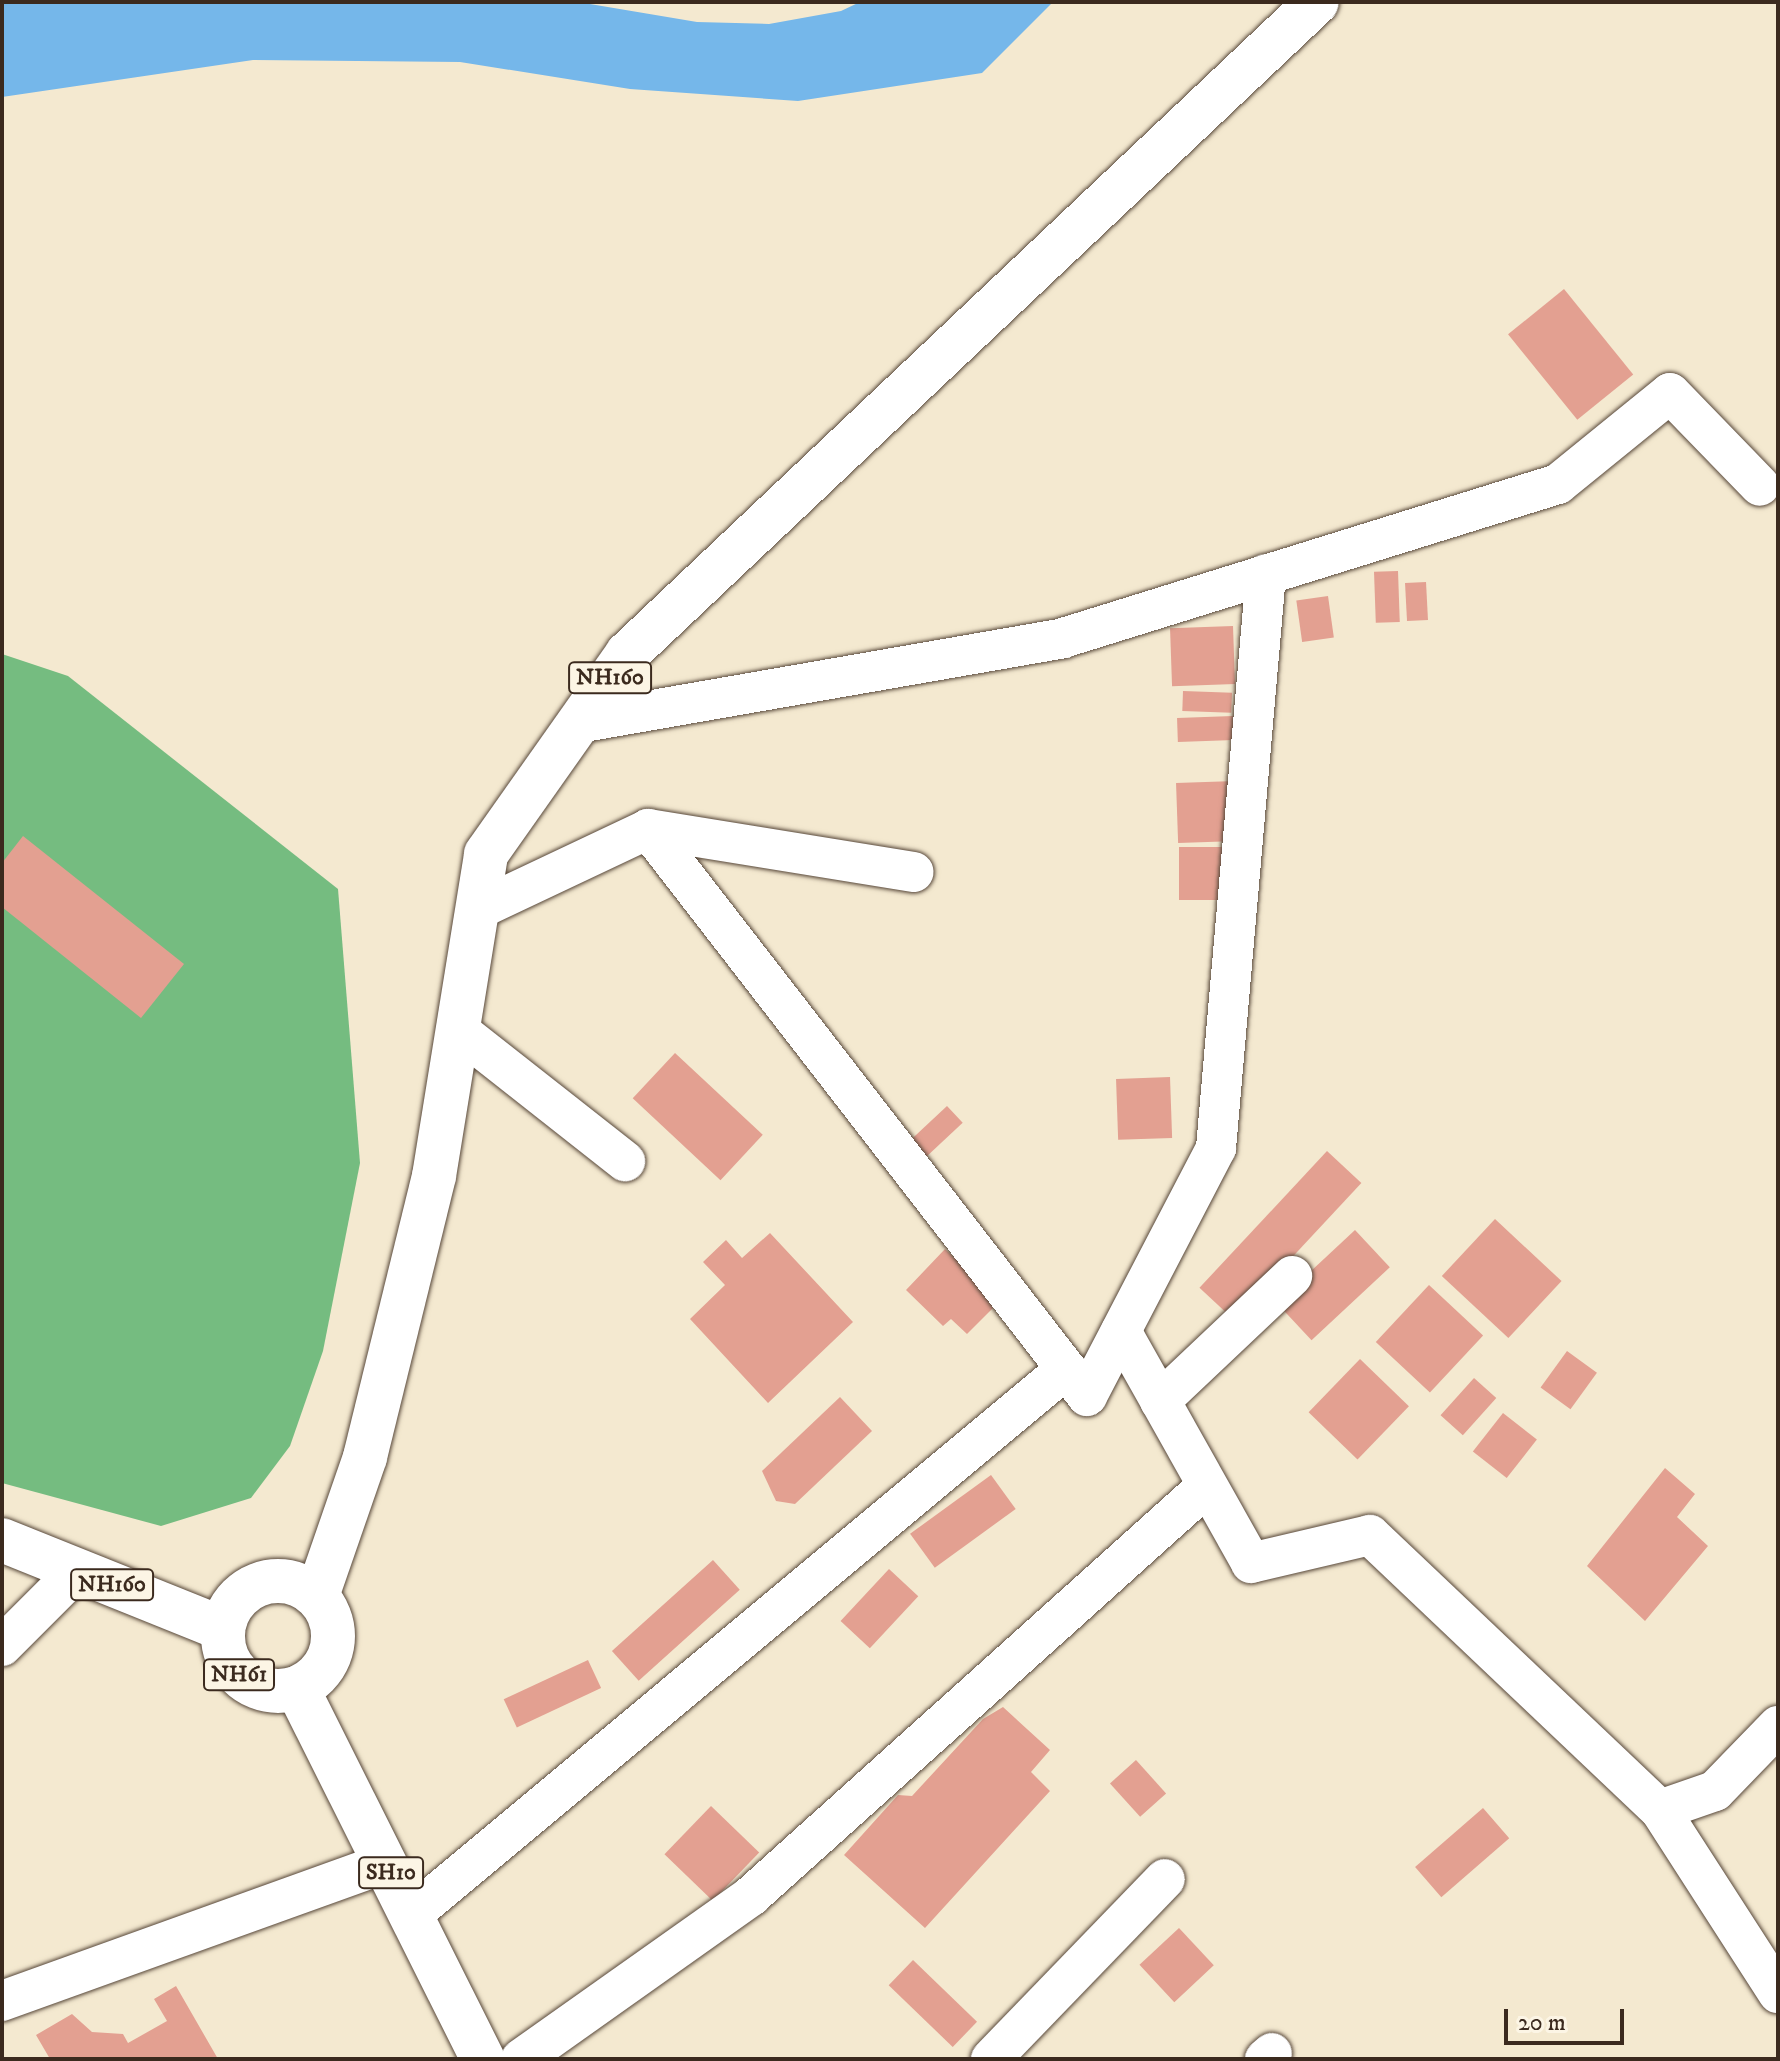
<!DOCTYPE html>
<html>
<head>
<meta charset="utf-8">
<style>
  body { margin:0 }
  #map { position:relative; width:1780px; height:2061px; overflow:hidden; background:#f4e9d0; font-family:"IM FELL DW Pica",serif }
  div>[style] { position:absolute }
  .forest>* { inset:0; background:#75bc80 }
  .water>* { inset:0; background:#75b7ea }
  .building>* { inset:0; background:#e3a091; transform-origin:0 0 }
  .roads { filter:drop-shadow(0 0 2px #574739) drop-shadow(0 0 2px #574739) }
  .minor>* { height:40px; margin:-20px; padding:0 20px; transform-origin:20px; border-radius:20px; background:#fff }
  .primary>* { height:44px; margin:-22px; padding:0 22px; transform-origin:22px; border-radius:22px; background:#fff }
  .primary>.ring { margin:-22px; padding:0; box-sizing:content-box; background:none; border:44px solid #fff; border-radius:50% }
  .trunk>* { height:44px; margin:-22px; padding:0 22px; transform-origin:22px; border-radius:22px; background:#fff }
  span { translate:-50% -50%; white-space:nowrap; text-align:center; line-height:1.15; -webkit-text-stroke:6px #fcf5e5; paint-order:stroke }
  .shield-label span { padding:2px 6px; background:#fcf5e5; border:2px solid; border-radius:6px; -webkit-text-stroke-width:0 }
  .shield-label { font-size:22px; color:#3b2a1e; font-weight:700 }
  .frame { position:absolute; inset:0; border:4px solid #3b2a1e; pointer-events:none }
  .scale { position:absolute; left:1504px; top:2009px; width:120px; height:36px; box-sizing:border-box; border:4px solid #3b2a1e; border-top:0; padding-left:10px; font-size:24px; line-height:28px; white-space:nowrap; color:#3b2a1e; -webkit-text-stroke:6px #fcf5e5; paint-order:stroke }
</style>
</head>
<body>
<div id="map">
  <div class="forest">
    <div style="clip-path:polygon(2px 654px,68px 676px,338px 889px,360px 1163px,323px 1351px,290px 1446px,251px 1498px,161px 1526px,2px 1483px)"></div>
  </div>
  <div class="water">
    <div style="clip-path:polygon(578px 2px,697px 22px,769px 24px,841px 11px,860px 2px,1053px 2px,982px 73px,798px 101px,630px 89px,460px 62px,253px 60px,2px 97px,2px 4px)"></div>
  </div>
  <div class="building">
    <div style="left:1564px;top:289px;width:110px;height:72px;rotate:51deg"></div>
    <div style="left:1398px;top:571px;width:51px;height:24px;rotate:88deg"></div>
    <div style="left:1426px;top:582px;width:38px;height:21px;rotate:87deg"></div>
    <div style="left:1328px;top:596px;width:42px;height:32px;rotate:82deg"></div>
    <div style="left:1233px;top:626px;width:58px;height:63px;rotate:88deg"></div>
    <div style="left:1183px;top:691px;width:49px;height:20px;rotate:2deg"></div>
    <div style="left:1233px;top:716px;width:24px;height:56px;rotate:88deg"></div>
    <div style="left:1235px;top:781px;width:60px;height:59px;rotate:88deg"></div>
    <div style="clip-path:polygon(23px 836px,184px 964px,141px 1018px,2px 907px,2px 863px)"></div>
    <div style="left:1233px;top:847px;width:53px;height:54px;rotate:90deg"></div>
    <div style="left:675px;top:1053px;width:120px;height:62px;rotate:43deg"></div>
    <div style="left:1170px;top:1077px;width:61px;height:54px;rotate:88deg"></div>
    <div style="left:947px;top:1106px;width:23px;height:64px;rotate:47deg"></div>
    <div style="left:1327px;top:1151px;width:47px;height:187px;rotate:43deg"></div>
    <div style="left:1495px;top:1219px;width:91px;height:78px;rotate:43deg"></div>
    <div style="left:1355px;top:1230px;width:51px;height:107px;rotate:47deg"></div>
    <div style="clip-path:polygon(770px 1233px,853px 1322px,768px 1403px,690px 1319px,725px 1285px,703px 1262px,726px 1240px,742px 1258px)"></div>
    <div style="clip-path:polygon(945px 1249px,1000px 1301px,967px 1334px,951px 1319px,943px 1326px,906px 1290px)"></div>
    <div style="left:1429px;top:1285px;width:74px;height:78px;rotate:43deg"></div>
    <div style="left:1567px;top:1351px;width:37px;height:45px;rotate:36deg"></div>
    <div style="left:1360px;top:1359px;width:68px;height:74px;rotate:44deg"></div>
    <div style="left:1474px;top:1378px;width:30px;height:50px;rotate:42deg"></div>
    <div style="clip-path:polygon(840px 1397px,872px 1431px,795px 1504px,776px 1501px,762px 1471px)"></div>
    <div style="left:1503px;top:1413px;width:43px;height:49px;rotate:38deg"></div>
    <div style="clip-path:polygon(1665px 1468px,1695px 1494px,1677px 1517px,1708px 1546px,1645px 1621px,1587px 1566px)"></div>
    <div style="left:991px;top:1475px;width:42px;height:100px;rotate:54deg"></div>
    <div style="left:713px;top:1560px;width:40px;height:136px;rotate:48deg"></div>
    <div style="left:889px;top:1569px;width:40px;height:71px;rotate:43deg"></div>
    <div style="left:588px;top:1660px;width:31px;height:93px;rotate:65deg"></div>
    <div style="clip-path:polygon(1003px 1707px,1050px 1750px,1031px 1772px,1050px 1791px,925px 1928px,844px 1855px,898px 1795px,912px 1796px,983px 1719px)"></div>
    <div style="left:1136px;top:1760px;width:45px;height:35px;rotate:48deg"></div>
    <div style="left:711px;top:1806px;width:67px;height:67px;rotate:44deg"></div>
    <div style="left:1483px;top:1808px;width:40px;height:90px;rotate:49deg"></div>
    <div style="left:1179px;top:1928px;width:51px;height:54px;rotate:47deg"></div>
    <div style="left:913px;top:1960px;width:89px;height:35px;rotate:44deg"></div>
    <div style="clip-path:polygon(176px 1986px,218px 2059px,50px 2059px,36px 2035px,72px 2014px,92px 2032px,123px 2034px,128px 2043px,167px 2021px,154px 1999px)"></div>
  </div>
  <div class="roads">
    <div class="minor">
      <div style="left:578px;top:723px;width:492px;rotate:-9.9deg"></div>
      <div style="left:1063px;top:638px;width:518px;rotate:-17.28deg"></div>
      <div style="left:1558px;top:484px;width:144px;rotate:-39.1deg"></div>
      <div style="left:1670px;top:393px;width:129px;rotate:45.9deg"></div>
      <div style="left:648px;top:829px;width:717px;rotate:52.25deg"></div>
      <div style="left:1087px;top:1396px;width:280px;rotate:-62.5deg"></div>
      <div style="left:1216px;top:1148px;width:576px;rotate:-85.02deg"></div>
      <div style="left:477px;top:910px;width:189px;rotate:-25.3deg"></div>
      <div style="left:648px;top:829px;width:269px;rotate:9.2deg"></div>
      <div style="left:457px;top:1029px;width:214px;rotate:38.2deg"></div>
      <div style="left:1121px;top:1331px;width:266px;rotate:60.7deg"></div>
      <div style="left:1251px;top:1563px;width:122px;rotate:-13.2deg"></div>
      <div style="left:1370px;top:1535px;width:400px;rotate:43.5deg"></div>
      <div style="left:1660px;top:1810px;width:218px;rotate:57.2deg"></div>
      <div style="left:1160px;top:1401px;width:182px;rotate:-43.4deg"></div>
      <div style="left:2px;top:1646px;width:106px;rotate:-45deg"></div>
      <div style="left:1660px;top:1810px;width:58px;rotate:-19.1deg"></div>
      <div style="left:1715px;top:1791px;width:91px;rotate:-45.9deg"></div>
      <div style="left:411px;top:1915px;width:853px;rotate:-39.81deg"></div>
      <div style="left:2px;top:2001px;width:407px;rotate:-19.8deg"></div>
      <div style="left:521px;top:2059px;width:282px;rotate:-35.3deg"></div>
      <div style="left:751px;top:1896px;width:613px;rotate:-41.96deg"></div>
      <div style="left:991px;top:2059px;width:250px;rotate:-46deg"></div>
      <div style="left:1265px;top:2059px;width:9px;rotate:-41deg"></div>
    </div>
    <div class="primary">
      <div class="ring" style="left:223px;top:1581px;width:66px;height:66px"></div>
      <div style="left:297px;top:1688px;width:415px;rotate:63.4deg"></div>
    </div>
    <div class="trunk">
      <div style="left:2px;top:1540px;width:238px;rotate:21.9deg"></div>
      <div style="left:317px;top:1596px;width:147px;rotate:-70.9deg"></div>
      <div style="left:365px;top:1457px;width:289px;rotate:-76.2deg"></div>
      <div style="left:434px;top:1176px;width:326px;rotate:-80.8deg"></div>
      <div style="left:486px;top:854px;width:245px;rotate:-54.8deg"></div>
      <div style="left:627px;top:654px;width:949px;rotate:-43.38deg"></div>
    </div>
  </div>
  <div class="shield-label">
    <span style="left:610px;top:678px">NH160</span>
    <span style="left:112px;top:1585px">NH160</span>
    <span style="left:239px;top:1675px">NH61</span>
    <span style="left:391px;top:1873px">SH10</span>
  </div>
  <div class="frame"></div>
  <div class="scale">20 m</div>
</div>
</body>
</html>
